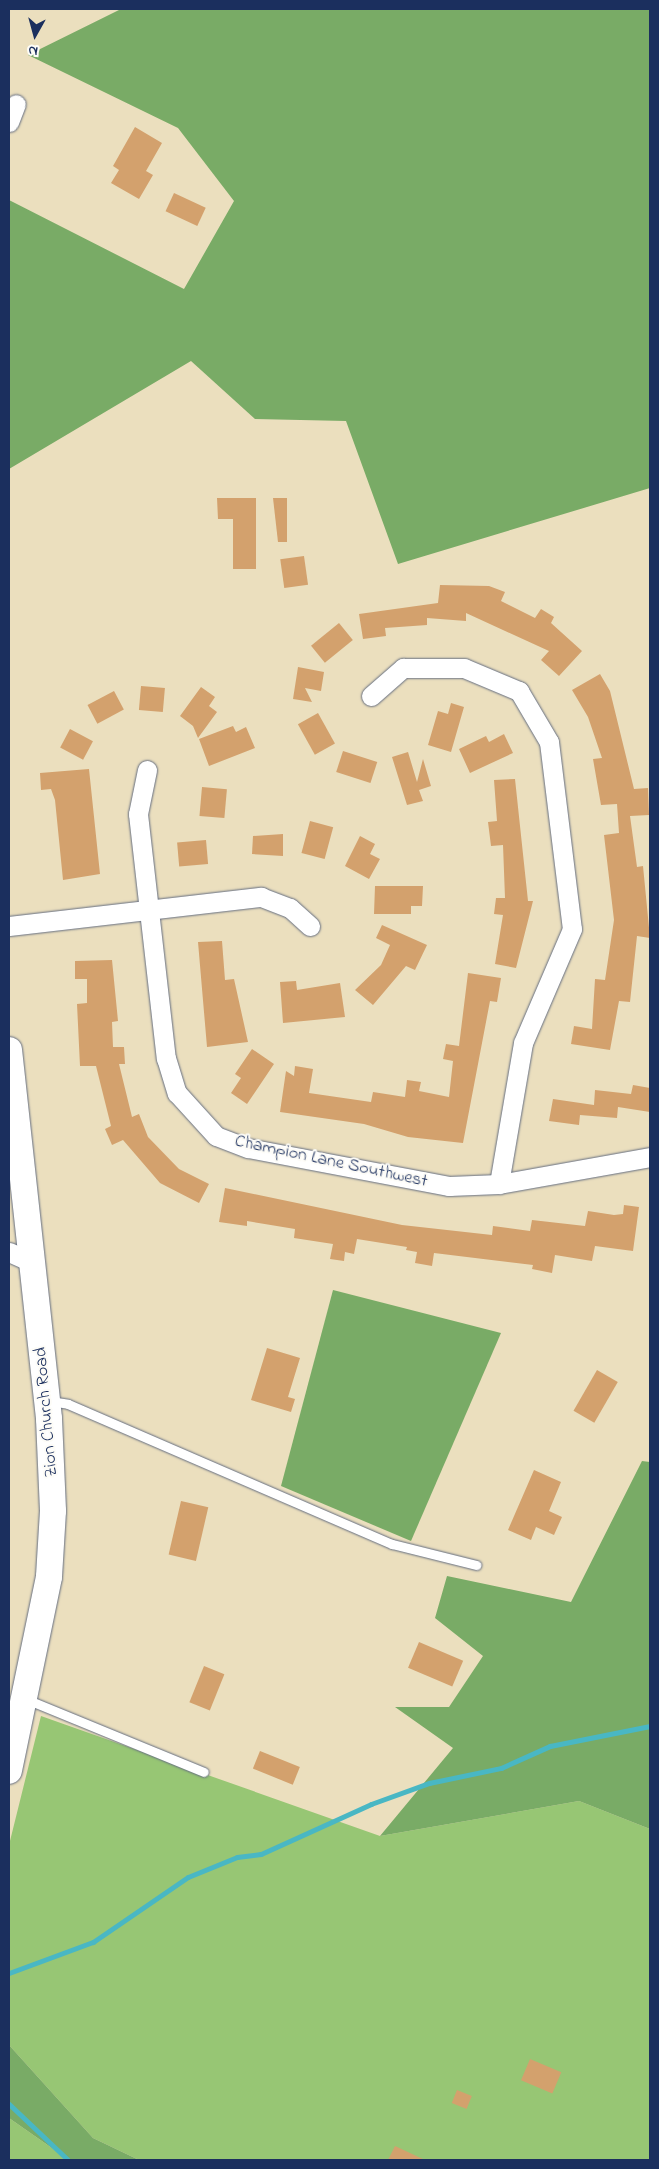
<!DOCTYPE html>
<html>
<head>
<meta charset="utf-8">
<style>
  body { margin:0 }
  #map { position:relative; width:659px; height:2169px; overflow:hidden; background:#ebdfbe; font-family:"Indie Flower",sans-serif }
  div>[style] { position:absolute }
  .green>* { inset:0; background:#97c674 }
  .forest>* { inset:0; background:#79ab66 }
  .stream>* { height:5px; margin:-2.5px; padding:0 2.5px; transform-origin:2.5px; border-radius:2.5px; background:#49b7c4 }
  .building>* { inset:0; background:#d3a16d; transform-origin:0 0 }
  .roads { filter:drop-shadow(0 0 1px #646d80) drop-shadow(0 0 1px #646d80) }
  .lane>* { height:9px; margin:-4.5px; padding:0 4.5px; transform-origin:4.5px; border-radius:4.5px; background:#fff }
  .street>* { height:19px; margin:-9.5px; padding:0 9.5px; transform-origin:9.5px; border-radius:9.5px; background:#fff }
  .secondary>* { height:26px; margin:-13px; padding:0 13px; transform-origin:13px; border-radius:13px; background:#fff }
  span { translate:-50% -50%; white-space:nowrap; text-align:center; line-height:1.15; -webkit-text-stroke:4px #fdfcf7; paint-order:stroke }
  .street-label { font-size:18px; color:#1b2f5e }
  .frame { position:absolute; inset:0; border:10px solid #1b2f5e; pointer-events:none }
  .north { position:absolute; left:10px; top:10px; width:50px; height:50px; -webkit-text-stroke:4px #fdfcf7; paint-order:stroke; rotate:187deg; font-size:14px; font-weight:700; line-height:20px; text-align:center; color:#1b2f5e }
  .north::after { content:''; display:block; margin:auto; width:18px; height:22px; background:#1b2f5e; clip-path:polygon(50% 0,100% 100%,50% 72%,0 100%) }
</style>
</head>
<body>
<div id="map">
  <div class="green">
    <div style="clip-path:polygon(41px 1716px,380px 1836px,579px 1801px,650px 1829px,650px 2160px,139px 2160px,93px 2138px,9px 2045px,9px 1845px)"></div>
    <div style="clip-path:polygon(9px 2118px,69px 2160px,9px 2160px)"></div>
  </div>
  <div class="forest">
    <div style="clip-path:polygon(121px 9px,650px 9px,650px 488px,398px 564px,346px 421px,255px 419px,191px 361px,9px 469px,9px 200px,184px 289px,234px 201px,178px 128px,28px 55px)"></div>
    <div style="clip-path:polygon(333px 1290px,501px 1333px,411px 1541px,281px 1486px)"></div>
    <div style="clip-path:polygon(642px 1461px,650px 1462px,650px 1829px,579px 1801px,380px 1836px,453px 1748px,395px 1707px,449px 1707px,483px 1656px,435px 1618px,447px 1576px,571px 1602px)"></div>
    <div style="clip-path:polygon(9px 2045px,93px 2138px,139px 2160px,69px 2160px,9px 2118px)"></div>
  </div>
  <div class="stream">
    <div style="left:9px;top:1973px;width:90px;rotate:-20.3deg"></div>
    <div style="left:93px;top:1942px;width:115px;rotate:-34.4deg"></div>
    <div style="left:188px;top:1877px;width:53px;rotate:-22.2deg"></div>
    <div style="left:237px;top:1857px;width:24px;rotate:-7deg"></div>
    <div style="left:261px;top:1854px;width:121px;rotate:-24.4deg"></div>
    <div style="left:371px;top:1804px;width:62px;rotate:-19.9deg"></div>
    <div style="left:429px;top:1783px;width:74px;rotate:-11.8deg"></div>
    <div style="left:501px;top:1768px;width:54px;rotate:-24.2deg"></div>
    <div style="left:550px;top:1746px;width:102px;rotate:-11.3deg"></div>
    <div style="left:9px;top:2104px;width:81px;rotate:43.5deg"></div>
  </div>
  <div class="building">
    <div style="clip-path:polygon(135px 127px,162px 143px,146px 171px,153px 175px,139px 199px,111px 183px,119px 170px,113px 166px)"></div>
    <div style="left:174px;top:193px;width:35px;height:20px;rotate:25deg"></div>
    <div style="clip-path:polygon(217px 498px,256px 498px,256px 569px,233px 569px,233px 519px,218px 519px)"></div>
    <div style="clip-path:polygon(273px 498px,287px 498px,287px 542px,278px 542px)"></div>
    <div style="left:304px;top:556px;width:29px;height:24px;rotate:82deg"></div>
    <div style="clip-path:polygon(440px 585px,489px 586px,505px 592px,501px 601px,535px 618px,541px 609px,554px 617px,551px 623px,582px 651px,559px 676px,541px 660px,549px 651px,466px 613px,466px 621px,427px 618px,427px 625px,385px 628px,386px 636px,363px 639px,359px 614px,438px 603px)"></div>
    <div style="left:339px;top:623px;width:22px;height:36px;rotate:51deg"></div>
    <div style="clip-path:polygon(298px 667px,324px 672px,321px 691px,305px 688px,312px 702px,293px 699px)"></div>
    <div style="clip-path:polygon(600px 674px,610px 691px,634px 789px,648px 788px,649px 815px,630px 816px,637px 867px,643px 866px,650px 938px,637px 936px,630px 1002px,619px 1001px,610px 1050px,571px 1044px,574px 1026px,592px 1029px,595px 979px,605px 980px,614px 920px,604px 835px,619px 833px,617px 804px,601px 805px,593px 759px,602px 758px,588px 717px,572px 690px)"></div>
    <div style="left:141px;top:686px;width:24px;height:24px;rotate:5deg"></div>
    <div style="clip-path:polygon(201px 687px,215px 697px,209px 706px,217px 712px,198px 738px,193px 726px,180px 716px)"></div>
    <div style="left:114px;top:691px;width:21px;height:30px;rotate:62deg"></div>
    <div style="clip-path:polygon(451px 703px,464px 707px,451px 752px,428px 745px,438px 711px,448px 714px)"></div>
    <div style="left:318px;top:713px;width:35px;height:23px;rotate:61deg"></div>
    <div style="clip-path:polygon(233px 726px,236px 732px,246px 727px,255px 748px,209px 766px,199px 739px)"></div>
    <div style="left:70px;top:729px;width:26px;height:21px;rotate:28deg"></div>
    <div style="clip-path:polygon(504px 734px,513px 753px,470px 773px,459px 749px,486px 736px,489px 742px)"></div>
    <div style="left:343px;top:751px;width:36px;height:22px;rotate:18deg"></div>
    <div style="clip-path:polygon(408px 752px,417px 782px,423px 759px,431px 786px,419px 790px,423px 801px,407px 805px,392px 757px)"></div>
    <div style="clip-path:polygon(89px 769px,100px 874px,63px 880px,55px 800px,51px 789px,41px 790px,40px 773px)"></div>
    <div style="clip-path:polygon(515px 779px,528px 901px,533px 901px,516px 968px,495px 964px,503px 915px,494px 914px,496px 898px,505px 898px,503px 845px,491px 846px,488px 822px,497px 821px,494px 780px)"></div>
    <div style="left:202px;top:787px;width:25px;height:29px;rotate:5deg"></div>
    <div style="left:310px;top:821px;width:24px;height:33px;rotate:15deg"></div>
    <div style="clip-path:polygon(283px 834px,283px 856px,252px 854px,253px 836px)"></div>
    <div style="clip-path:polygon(360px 836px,375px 844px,370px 854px,380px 859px,369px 879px,345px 866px)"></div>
    <div style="left:206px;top:840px;width:24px;height:29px;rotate:85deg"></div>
    <div style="clip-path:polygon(375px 886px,423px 886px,422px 906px,411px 906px,411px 914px,374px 914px)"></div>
    <div style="clip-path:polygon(382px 925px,427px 945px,415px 970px,406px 966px,373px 1005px,355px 990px,381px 965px,390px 945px,376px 938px)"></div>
    <div style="clip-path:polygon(222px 941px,225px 980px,234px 979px,248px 1042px,207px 1047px,198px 942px)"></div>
    <div style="clip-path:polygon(112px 960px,118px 1021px,112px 1022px,113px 1047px,124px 1047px,125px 1064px,119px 1064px,132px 1117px,139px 1114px,148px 1137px,179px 1169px,209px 1184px,199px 1203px,160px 1183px,123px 1140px,112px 1145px,105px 1129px,111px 1126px,96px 1066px,80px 1066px,77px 1004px,87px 1003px,87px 979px,75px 979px,75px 961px)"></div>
    <div style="clip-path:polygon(468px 973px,501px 978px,497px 1002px,490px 1001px,463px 1143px,408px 1137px,364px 1124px,280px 1112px,286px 1071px,294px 1076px,295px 1066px,313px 1069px,309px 1093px,371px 1102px,373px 1092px,405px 1097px,407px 1080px,421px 1082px,419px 1091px,449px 1097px,453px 1061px,443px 1059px,446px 1044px,459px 1046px)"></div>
    <div style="clip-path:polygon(296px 981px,297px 990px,340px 983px,345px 1017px,283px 1023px,280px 982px)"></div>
    <div style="clip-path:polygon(252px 1049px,274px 1064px,247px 1104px,231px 1093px,241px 1078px,235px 1074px)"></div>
    <div style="clip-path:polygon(633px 1085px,650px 1088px,650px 1112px,618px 1107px,617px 1118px,580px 1115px,579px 1125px,549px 1121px,553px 1099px,594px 1105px,595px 1090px,631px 1094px)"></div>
    <div style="clip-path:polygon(225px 1188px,402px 1225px,492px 1235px,493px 1226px,530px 1231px,532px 1220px,585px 1226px,588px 1211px,614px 1215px,623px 1214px,624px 1205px,639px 1207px,633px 1251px,595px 1246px,592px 1261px,555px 1255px,552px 1273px,532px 1269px,533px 1265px,434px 1253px,432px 1266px,415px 1263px,417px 1252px,406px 1250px,407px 1247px,357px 1239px,354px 1254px,345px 1252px,344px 1261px,330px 1259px,333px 1244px,294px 1238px,295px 1229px,247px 1221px,247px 1226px,219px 1222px)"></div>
    <div style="clip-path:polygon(267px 1348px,300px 1358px,288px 1397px,295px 1399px,291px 1412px,251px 1400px)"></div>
    <div style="left:597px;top:1370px;width:24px;height:47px;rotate:30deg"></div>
    <div style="clip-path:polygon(534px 1470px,561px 1482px,549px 1511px,562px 1517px,554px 1535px,536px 1527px,531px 1540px,508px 1530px)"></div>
    <div style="left:181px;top:1501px;width:28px;height:55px;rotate:13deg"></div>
    <div style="left:419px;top:1642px;width:48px;height:28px;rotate:23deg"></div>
    <div style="left:204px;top:1666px;width:22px;height:39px;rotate:22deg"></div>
    <div style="left:260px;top:1751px;width:43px;height:19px;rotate:22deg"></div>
    <div style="left:530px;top:2059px;width:34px;height:23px;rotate:23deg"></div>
    <div style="left:457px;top:2090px;width:16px;height:14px;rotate:22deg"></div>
    <div style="clip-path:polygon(395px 2146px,425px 2160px,388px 2160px)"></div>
  </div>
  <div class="roads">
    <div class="lane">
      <div style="left:50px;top:1401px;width:18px;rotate:9deg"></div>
      <div style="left:68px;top:1404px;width:353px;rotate:23.4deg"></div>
      <div style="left:392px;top:1544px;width:87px;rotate:14deg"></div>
      <div style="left:26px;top:1699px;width:192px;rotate:22.3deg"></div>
    </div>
    <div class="street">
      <div style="left:9px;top:122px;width:19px;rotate:-69deg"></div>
      <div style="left:371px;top:696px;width:43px;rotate:-41.2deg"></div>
      <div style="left:403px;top:668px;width:61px"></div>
      <div style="left:464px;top:668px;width:60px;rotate:22.7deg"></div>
      <div style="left:519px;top:691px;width:59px;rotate:59.5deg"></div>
      <div style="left:549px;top:742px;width:188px;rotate:83deg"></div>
      <div style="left:572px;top:929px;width:124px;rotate:113.3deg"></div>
      <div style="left:523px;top:1043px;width:143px;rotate:99.7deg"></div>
      <div style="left:147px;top:770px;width:45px;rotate:101.6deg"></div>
      <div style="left:138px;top:814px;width:246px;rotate:83.5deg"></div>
      <div style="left:166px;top:1058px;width:37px;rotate:73deg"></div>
      <div style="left:177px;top:1093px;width:58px;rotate:47.8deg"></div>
      <div style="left:216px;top:1136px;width:34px;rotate:21deg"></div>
      <div style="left:248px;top:1148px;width:205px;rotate:10.7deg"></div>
      <div style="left:449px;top:1186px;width:50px;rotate:-2.3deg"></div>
      <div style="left:499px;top:1184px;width:153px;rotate:-10.1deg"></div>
      <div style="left:9px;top:926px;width:254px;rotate:-6.6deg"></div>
      <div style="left:261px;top:897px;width:31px;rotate:21deg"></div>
      <div style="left:290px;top:908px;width:27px;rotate:42deg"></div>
      <div style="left:9px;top:1252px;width:27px;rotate:24deg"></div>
    </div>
    <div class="secondary">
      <div style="left:9px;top:1050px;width:371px;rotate:83.8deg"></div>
      <div style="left:49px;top:1419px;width:92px;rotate:87.5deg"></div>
      <div style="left:53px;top:1511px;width:66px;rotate:93.5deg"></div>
      <div style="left:49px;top:1577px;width:198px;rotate:101.7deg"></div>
    </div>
  </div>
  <div class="street-label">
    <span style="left:331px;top:1162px;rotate:12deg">Champion Lane Southwest</span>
    <span style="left:47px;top:1412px;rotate:-95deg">Zion Church Road</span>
  </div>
  <div class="frame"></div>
  <div class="north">N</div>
</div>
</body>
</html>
